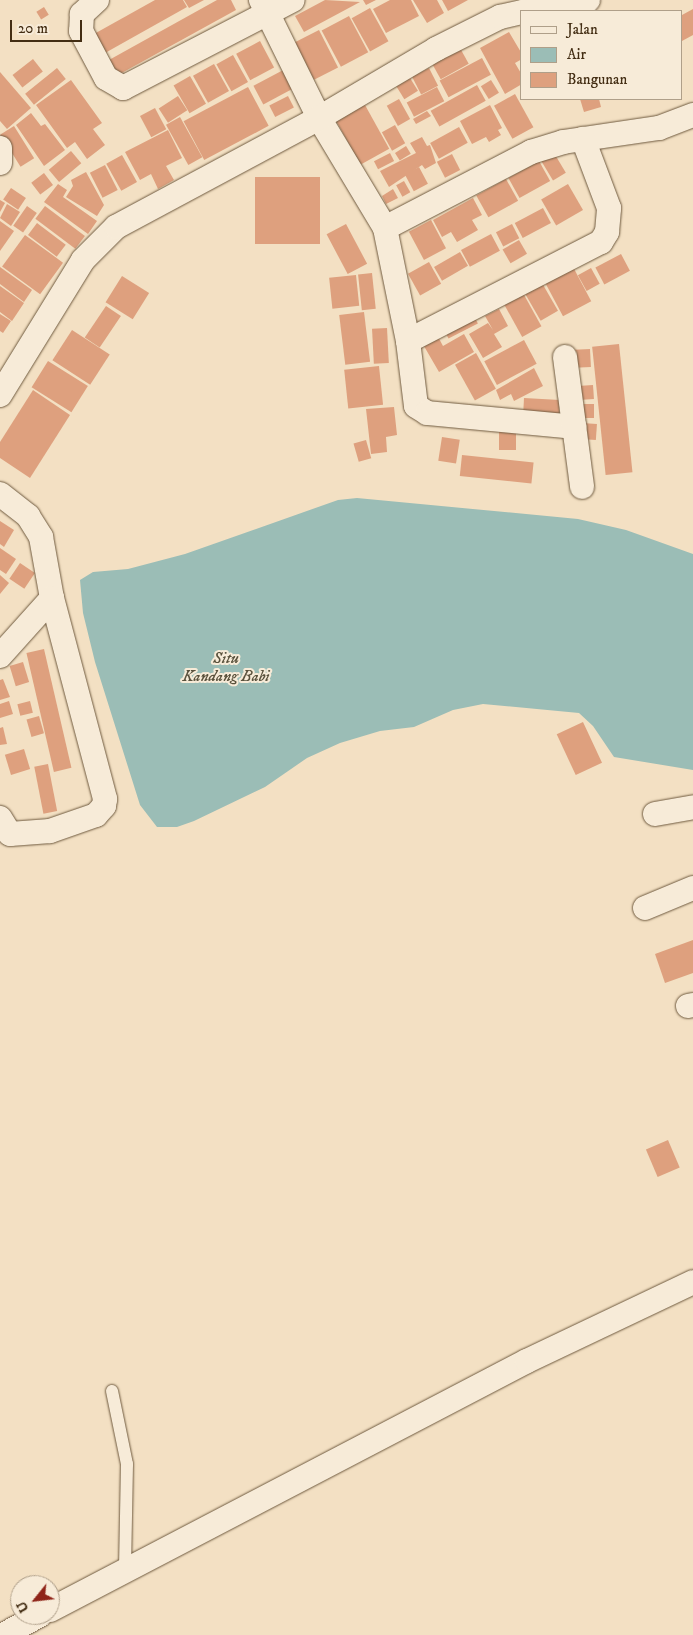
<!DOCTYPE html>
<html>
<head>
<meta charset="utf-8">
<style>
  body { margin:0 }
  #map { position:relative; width:693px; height:1635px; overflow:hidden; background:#f3e0c3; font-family:"IM FELL DW Pica",serif }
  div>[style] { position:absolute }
  .water>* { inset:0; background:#9bbdb6 }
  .building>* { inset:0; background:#dea07e; transform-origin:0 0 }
  .roads { filter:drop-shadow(0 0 1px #6f5a3f) drop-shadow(0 0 1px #6f5a3f) }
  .service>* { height:12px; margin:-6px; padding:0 6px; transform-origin:6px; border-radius:6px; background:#f7ebd8 }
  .minor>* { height:24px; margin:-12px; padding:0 12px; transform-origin:12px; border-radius:12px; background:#f7ebd8 }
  span { translate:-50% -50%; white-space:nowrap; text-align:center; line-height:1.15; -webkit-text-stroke:4px #f7ebd8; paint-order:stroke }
  .water-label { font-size:16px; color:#59513c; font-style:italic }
  .legend { position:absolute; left:520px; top:10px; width:162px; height:90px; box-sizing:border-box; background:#f7ebd8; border:1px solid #af9f89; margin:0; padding:6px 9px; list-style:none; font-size:15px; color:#432d13 }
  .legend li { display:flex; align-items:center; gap:10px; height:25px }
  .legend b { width:25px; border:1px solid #af9f89 }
  .north { position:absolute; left:10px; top:1575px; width:50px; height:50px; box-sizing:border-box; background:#f7ebd8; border:1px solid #af9f89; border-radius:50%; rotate:241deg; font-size:14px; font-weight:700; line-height:20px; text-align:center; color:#432d13 }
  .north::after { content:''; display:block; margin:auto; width:18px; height:22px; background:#8f2418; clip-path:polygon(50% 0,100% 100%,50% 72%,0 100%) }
  .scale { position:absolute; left:10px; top:20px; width:72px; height:22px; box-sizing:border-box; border:2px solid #432d13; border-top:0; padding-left:6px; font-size:15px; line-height:18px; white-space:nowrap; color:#432d13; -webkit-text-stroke:4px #f7ebd8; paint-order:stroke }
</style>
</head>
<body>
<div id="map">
  <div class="water">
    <div style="clip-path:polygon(357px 498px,578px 519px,626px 530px,693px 554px,693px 770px,614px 757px,593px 726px,579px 713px,483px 704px,453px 710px,414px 727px,380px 731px,340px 743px,307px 758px,265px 787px,194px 821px,177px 827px,157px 827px,140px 805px,95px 662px,83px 613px,80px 580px,93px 572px,128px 569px,185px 554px,338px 500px)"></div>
  </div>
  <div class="building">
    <div style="clip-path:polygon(155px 0,183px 0,187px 7px,105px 53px,94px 34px)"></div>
    <div style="clip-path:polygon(184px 0,204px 0,189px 8px)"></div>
    <div style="clip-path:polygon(217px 0,231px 0,236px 10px,118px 75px,109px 60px)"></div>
    <div style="clip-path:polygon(325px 0,360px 2px,304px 32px,295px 16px)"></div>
    <div style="clip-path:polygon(363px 0,376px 0,366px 5px)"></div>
    <div style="clip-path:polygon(390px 0,411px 0,419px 16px,386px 33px,373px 9px)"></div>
    <div style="clip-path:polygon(413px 0,437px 0,444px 13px,427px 23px)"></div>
    <div style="clip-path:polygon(442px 0,468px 0,448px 11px)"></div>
    <div style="left:44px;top:7px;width:9px;height:9px;rotate:58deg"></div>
    <div style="left:370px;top:8px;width:38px;height:21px;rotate:61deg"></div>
    <div style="clip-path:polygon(693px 9px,693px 35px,682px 41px,682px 15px)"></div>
    <div style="left:349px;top:16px;width:41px;height:31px;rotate:62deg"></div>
    <div style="left:319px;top:30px;width:42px;height:27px;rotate:63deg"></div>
    <div style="clip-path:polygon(509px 32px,522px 54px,522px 59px,515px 63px,522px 75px,522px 84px,505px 94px,480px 48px)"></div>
    <div style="left:260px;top:41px;width:30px;height:27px;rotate:62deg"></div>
    <div style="left:460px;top:48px;width:18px;height:32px;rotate:61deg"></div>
    <div style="left:233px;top:55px;width:31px;height:19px;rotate:61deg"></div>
    <div style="left:482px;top:58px;width:19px;height:48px;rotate:62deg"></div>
    <div style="left:33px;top:59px;width:16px;height:26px;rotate:52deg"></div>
    <div style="left:214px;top:64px;width:31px;height:24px;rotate:61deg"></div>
    <div style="left:57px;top:68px;width:14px;height:41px;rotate:51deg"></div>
    <div style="left:287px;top:68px;width:21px;height:38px;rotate:62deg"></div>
    <div style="left:429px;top:68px;width:20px;height:19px;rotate:63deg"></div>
    <div style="clip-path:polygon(0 72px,31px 108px,7px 129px,0 121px)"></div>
    <div style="left:190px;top:76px;width:32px;height:19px;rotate:60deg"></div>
    <div style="left:410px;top:78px;width:15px;height:16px;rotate:58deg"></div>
    <div style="clip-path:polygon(71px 80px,102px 123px,93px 129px,105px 145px,87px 159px,75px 142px,67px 148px,36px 105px)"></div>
    <div style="left:491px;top:80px;width:15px;height:12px;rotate:58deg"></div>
    <div style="left:477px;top:85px;width:18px;height:53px;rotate:61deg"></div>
    <div style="left:248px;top:87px;width:44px;height:73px;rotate:62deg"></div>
    <div style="left:437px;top:87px;width:16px;height:34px;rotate:63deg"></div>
    <div style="left:515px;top:94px;width:38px;height:24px;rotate:61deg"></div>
    <div style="left:178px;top:96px;width:17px;height:23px;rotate:57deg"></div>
    <div style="left:288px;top:96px;width:13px;height:21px;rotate:63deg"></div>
    <div style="left:399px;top:99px;width:23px;height:14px;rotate:61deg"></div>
    <div style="clip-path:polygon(580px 99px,599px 99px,601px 107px,584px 112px)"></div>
    <div style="left:365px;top:105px;width:50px;height:33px;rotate:61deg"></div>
    <div style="clip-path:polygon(490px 105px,502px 128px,498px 130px,501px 135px,489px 142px,486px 137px,472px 144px,460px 121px)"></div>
    <div style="left:155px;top:108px;width:24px;height:17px;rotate:62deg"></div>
    <div style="clip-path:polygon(427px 111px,431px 116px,416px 124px,413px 119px)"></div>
    <div style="clip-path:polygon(31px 113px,41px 126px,45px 124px,65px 150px,44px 166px,16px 125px)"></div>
    <div style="left:180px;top:117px;width:46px;height:16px;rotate:61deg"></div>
    <div style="left:395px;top:125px;width:21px;height:15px;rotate:61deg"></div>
    <div style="left:14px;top:126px;width:38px;height:16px;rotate:58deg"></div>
    <div style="left:459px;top:127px;width:18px;height:33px;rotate:61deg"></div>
    <div style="clip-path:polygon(168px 130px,182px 158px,166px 166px,174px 180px,158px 189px,151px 174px,140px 180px,125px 152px)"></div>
    <div style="clip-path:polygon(422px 137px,427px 146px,430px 145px,436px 163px,425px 169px,422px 165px,389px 187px,380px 171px,416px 153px,410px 143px)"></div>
    <div style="left:406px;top:146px;width:9px;height:13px;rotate:58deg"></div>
    <div style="left:71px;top:151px;width:16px;height:29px;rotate:50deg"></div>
    <div style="left:390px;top:153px;width:9px;height:18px;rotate:63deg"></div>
    <div style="left:554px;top:153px;width:23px;height:15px;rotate:59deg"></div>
    <div style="left:452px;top:154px;width:18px;height:17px;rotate:63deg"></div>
    <div style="left:122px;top:155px;width:31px;height:18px;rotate:61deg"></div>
    <div style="left:539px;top:161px;width:23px;height:35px;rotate:61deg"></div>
    <div style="left:105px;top:165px;width:28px;height:17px;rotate:63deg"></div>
    <div style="left:419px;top:167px;width:19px;height:16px;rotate:62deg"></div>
    <div style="clip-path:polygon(86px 172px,104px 205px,97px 216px,66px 197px,73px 186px,71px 180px)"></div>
    <div style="left:44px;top:173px;width:15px;height:16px;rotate:53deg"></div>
    <div style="left:255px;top:177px;width:65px;height:67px"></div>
    <div style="left:506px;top:179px;width:25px;height:34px;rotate:61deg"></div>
    <div style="left:404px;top:181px;width:13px;height:9px;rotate:61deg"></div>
    <div style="clip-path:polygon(58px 184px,67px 190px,63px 197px,97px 221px,88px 234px,44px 202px)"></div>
    <div style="left:568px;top:184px;width:30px;height:31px;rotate:60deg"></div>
    <div style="left:11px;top:188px;width:18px;height:14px;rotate:34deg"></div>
    <div style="clip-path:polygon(393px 189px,398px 198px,386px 204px,382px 196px)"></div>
    <div style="clip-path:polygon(473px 198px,482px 215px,472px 220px,478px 230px,457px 242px,451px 232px,442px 237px,433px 220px)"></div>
    <div style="clip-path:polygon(0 200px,5px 203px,0 212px)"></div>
    <div style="clip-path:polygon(7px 204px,20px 212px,11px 226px,0 218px)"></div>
    <div style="left:27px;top:206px;width:12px;height:24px;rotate:35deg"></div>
    <div style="left:45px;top:206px;width:50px;height:16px;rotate:37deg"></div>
    <div style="left:543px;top:208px;width:17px;height:32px;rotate:62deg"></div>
    <div style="left:431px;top:220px;width:32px;height:25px;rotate:62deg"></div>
    <div style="clip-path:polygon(0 221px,14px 231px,0 251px)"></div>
    <div style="left:37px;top:223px;width:36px;height:15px;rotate:37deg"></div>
    <div style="left:346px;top:224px;width:45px;height:22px;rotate:62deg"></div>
    <div style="left:512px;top:224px;width:16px;height:18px;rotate:63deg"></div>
    <div style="left:491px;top:234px;width:19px;height:34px;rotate:62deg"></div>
    <div style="left:25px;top:235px;width:47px;height:39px;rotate:36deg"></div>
    <div style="left:519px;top:240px;width:16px;height:19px;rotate:60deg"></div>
    <div style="left:460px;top:252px;width:16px;height:30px;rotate:60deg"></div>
    <div style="left:621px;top:254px;width:19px;height:29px;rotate:62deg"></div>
    <div style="left:429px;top:262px;width:25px;height:24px;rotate:61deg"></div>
    <div style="left:572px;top:265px;width:41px;height:32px;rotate:62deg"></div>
    <div style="clip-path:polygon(0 267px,32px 290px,24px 302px,0 284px)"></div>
    <div style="left:591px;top:268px;width:18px;height:15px;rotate:61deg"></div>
    <div style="left:372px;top:273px;width:36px;height:14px;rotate:84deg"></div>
    <div style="left:356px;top:275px;width:31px;height:27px;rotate:84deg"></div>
    <div style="left:122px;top:276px;width:32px;height:31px;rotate:32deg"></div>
    <div style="left:542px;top:283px;width:32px;height:20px;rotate:60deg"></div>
    <div style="clip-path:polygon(0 286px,24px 303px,12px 321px,0 312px)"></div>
    <div style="left:523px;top:293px;width:38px;height:22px;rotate:61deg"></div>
    <div style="left:106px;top:306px;width:18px;height:38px;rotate:34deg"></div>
    <div style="clip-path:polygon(499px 309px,508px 326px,494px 334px,502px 347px,483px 358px,469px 334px,488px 323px,493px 330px,485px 316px)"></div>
    <div style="left:364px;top:312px;width:50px;height:25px;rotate:83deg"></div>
    <div style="left:472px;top:312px;width:13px;height:33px;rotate:63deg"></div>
    <div style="clip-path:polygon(0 314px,11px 321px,3px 333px,0 331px)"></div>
    <div style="left:387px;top:328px;width:35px;height:15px;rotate:87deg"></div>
    <div style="left:72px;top:330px;width:45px;height:36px;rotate:33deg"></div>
    <div style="clip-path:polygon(436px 333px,443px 346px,464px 334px,474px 352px,439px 372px,421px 341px)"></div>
    <div style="left:524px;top:340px;width:27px;height:45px;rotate:62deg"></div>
    <div style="left:619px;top:344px;width:129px;height:27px;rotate:84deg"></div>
    <div style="left:590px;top:349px;width:18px;height:16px;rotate:87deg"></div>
    <div style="left:476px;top:353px;width:41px;height:24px;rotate:61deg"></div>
    <div style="left:48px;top:361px;width:47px;height:31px;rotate:32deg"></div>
    <div style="left:379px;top:366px;width:39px;height:35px;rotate:84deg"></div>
    <div style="clip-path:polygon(534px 368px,543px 386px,514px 401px,511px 394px,500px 400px,496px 390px)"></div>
    <div style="left:593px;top:385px;width:14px;height:19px;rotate:86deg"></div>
    <div style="clip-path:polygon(33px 390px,70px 415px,30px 478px,0 458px,0 442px)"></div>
    <div style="left:524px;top:398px;width:36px;height:23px;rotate:3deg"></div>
    <div style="left:594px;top:404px;width:14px;height:14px;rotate:90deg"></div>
    <div style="clip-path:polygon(394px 407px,397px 435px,386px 437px,387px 452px,371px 454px,366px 409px)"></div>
    <div style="left:582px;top:423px;width:15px;height:16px;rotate:4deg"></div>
    <div style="left:499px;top:432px;width:17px;height:18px"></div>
    <div style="left:442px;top:437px;width:18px;height:24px;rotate:9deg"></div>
    <div style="left:366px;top:440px;width:19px;height:13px;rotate:74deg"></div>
    <div style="left:462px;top:455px;width:72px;height:21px;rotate:6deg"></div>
    <div style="clip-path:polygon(0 521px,14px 530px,4px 547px,0 544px)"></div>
    <div style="clip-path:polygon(0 548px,16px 559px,6px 574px,0 570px)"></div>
    <div style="left:20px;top:563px;width:18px;height:19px;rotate:34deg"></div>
    <div style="clip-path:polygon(0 575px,9px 583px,0 594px)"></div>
    <div style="left:44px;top:649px;width:122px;height:18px;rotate:77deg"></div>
    <div style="left:23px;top:662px;width:21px;height:14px;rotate:73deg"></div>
    <div style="clip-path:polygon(3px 679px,10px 697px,0 700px,0 680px)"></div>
    <div style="clip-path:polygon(9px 701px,13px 714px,0 718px,0 704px)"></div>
    <div style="left:30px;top:701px;width:12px;height:13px;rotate:76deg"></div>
    <div style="left:39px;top:716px;width:18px;height:13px;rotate:74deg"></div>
    <div style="left:583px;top:722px;width:45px;height:29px;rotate:65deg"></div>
    <div style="clip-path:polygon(3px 727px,7px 744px,0 745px,0 728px)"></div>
    <div style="left:24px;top:749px;width:21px;height:20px;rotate:73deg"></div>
    <div style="left:48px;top:764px;width:48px;height:14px;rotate:79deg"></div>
    <div style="clip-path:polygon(693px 940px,693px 973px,665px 983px,655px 954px)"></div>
    <div style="left:668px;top:1140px;width:30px;height:24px;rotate:67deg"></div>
  </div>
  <div class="roads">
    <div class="service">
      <div style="left:112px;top:1391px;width:75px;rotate:78.4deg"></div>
      <div style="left:127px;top:1464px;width:105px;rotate:91.1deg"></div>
    </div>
    <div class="minor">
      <div style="left:97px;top:0;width:21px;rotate:137deg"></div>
      <div style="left:82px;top:14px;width:17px;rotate:93deg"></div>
      <div style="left:81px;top:31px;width:53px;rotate:62deg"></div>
      <div style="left:106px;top:78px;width:20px;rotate:30deg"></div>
      <div style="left:123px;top:88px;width:191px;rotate:-27.4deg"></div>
      <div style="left:261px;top:0;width:131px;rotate:63.8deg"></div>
      <div style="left:319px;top:118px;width:128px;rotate:59deg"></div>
      <div style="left:385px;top:228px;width:115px;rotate:78.5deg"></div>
      <div style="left:408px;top:341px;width:65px;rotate:83deg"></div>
      <div style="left:416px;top:406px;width:13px;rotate:32deg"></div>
      <div style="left:427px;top:413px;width:148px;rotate:5.4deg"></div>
      <div style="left:525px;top:11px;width:64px;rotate:-9.9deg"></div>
      <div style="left:0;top:148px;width:15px;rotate:90deg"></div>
      <div style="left:385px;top:228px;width:165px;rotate:-27.5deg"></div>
      <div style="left:531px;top:152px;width:34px;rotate:-17deg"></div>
      <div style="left:563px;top:142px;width:97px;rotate:-8.3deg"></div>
      <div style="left:659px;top:128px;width:36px;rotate:-21deg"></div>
      <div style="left:408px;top:341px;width:217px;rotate:-27.2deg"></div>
      <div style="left:601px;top:242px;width:12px;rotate:-59deg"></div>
      <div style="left:607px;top:232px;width:24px;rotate:-85deg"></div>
      <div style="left:609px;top:208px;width:74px;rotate:-110.6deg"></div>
      <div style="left:565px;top:357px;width:131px;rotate:82.5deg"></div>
      <div style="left:0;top:395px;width:158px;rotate:-58.4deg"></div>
      <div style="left:83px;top:260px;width:47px;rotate:-45deg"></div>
      <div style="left:116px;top:227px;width:230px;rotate:-28.2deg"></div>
      <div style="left:319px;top:118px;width:136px;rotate:-30.5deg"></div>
      <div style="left:436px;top:49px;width:72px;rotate:-26.6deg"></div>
      <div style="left:500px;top:17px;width:23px;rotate:-13deg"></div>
      <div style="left:0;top:494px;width:36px;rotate:38deg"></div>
      <div style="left:28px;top:516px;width:25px;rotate:58deg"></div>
      <div style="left:41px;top:537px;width:62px;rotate:79.8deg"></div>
      <div style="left:52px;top:598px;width:208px;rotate:75.2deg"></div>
      <div style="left:105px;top:799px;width:7px;rotate:98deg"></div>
      <div style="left:104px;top:806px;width:12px;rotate:132deg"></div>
      <div style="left:96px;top:815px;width:49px;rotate:160.8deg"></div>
      <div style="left:50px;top:831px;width:40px;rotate:175.7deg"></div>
      <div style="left:10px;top:834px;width:19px;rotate:-122deg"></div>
      <div style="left:0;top:656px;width:78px;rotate:-48.1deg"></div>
      <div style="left:655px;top:814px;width:39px;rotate:-10deg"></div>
      <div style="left:645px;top:908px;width:52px;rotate:-22.6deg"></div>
      <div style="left:688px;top:1006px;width:5px;rotate:-11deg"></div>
      <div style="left:50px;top:1610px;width:538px;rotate:-27.57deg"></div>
      <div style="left:527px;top:1361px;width:184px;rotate:-25.4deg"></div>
      <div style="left:3px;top:1635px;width:42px;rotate:-28.4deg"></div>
    </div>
  </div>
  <div class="water-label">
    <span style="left:226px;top:667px">Situ<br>Kandang Babi</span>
  </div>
  <ul class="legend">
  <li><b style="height:6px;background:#f7ebd8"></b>Jalan</li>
  <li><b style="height:14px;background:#9bbdb6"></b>Air</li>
  <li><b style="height:14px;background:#dea07e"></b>Bangunan</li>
  </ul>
  <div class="north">U</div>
  <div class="scale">20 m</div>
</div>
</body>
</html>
